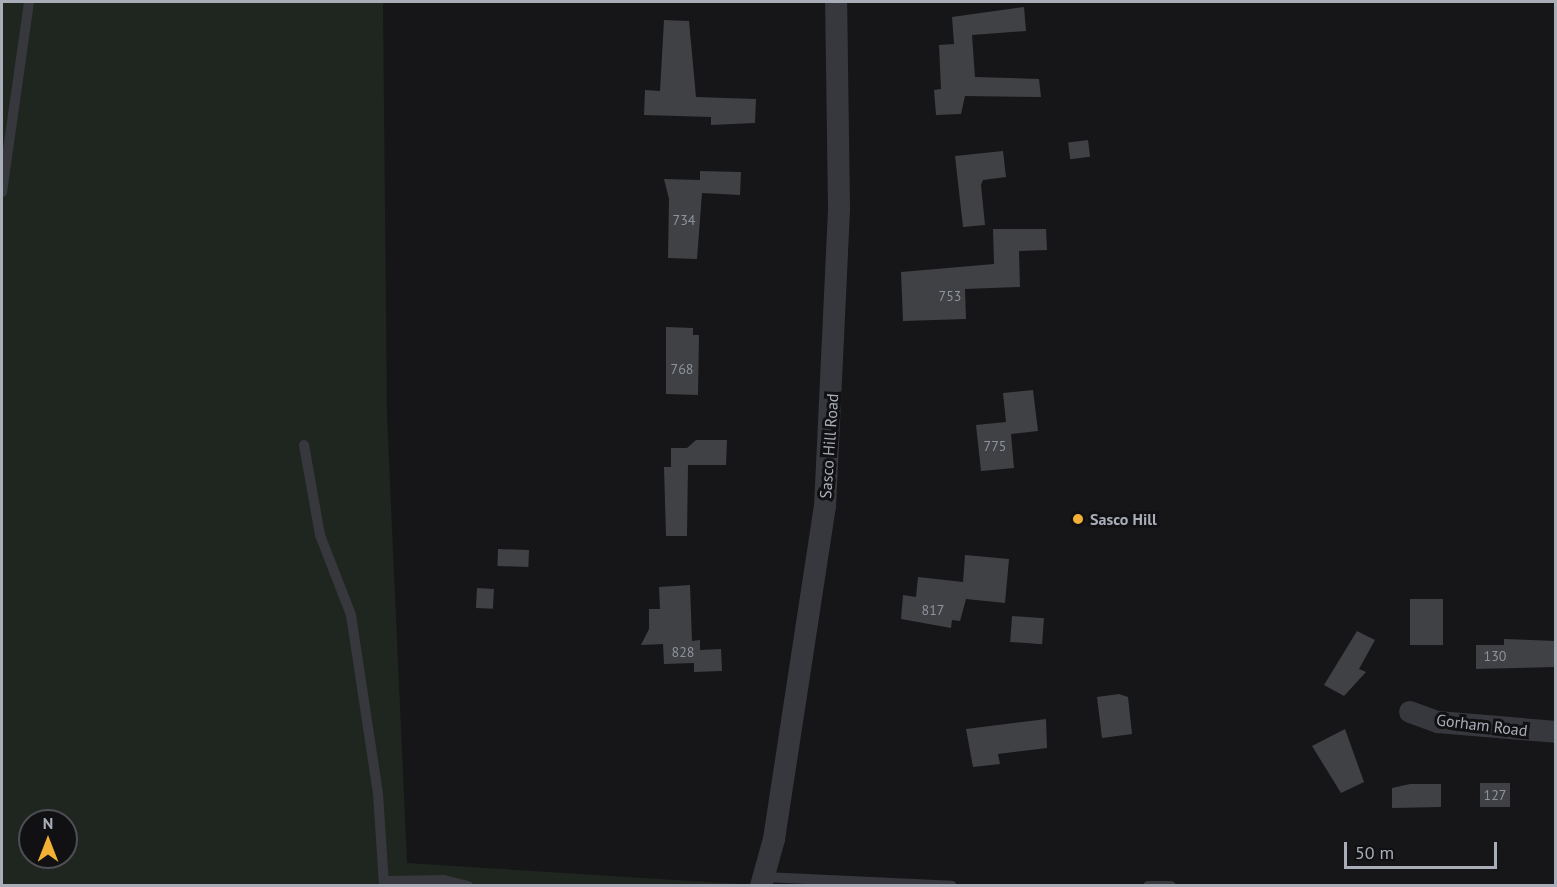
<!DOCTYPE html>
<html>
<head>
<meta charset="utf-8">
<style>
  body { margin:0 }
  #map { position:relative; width:1557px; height:887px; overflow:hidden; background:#161618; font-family:"PT Sans",sans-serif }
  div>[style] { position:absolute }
  .green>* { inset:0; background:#1e261f }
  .building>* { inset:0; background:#404145; transform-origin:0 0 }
  .lane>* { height:10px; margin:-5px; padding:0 5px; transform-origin:5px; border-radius:5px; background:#37383d }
  .street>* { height:22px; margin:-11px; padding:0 11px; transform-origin:11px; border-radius:11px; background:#37383d }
  .dots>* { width:16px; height:16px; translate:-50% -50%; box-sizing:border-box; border:3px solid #111113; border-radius:50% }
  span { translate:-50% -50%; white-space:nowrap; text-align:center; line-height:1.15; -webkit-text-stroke:6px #111113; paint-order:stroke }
  .number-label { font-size:14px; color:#8e929b }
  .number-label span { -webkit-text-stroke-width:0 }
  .street-label { font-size:16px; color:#a8adb8 }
  .poi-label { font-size:16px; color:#a8adb8; font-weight:700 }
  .left { translate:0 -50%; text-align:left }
  .frame { position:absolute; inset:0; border:3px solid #a8adb8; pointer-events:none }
  .north { position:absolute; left:18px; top:809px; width:60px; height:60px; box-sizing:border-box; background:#111113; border:2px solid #4d4f55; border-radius:50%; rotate:0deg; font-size:16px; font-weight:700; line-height:24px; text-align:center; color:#a8adb8 }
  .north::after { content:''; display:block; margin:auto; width:21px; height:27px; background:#f2b134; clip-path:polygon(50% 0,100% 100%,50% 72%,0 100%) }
  .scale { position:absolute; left:1344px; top:842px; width:153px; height:27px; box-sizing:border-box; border:3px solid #a8adb8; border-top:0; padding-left:8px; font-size:18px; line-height:21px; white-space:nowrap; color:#a8adb8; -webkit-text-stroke:4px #111113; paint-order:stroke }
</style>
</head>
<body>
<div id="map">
  <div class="green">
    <div style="clip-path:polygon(evenodd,2px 2px,383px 2px,387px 416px,407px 863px,755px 885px,2px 886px,2px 2px,30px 821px,66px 821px,66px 857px,30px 857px,30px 821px)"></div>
  </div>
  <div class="building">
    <div style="clip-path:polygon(1024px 7px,1026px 31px,972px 35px,975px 77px,1039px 79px,1041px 97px,965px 96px,961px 114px,936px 115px,934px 90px,941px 89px,939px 45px,954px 44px,952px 17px)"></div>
    <div style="clip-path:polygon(664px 20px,689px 21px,696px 97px,756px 99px,755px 123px,711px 125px,711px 117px,644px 115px,645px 90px,660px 91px)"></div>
    <div style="left:1088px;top:140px;width:17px;height:20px;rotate:83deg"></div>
    <div style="clip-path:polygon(1003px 151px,1006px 177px,983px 180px,981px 185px,985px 225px,963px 227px,955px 156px)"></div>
    <div style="clip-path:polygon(700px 171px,741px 172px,740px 195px,702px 193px,697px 259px,668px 258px,669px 199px,664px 179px,700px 180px)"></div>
    <div style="clip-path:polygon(993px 229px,1046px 229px,1047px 250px,1019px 251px,1020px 287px,965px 289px,966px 319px,903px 321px,901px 272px,994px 264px)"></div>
    <div style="clip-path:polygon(666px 327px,693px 328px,693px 335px,699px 335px,698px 395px,666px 394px)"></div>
    <div style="clip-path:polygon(1033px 390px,1038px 431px,1011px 434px,1014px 468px,981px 471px,976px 425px,1006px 422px,1003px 393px)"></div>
    <div style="clip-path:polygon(696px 440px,727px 440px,726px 465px,688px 465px,687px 536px,666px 536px,664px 467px,671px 467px,671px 448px,687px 448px)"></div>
    <div style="left:498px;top:549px;width:31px;height:17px;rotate:2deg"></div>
    <div style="clip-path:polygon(965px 555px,1009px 559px,1005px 603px,966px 599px,960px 621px,952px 620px,951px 628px,901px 619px,903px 595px,916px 597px,918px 577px,963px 582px)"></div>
    <div style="clip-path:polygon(690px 585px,692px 641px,700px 640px,700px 650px,721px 649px,722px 671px,694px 672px,694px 663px,664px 664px,663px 644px,641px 645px,649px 629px,649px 609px,660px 609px,659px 587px)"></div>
    <div style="left:477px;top:588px;width:17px;height:20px;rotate:3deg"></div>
    <div style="left:1410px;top:599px;width:33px;height:46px"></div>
    <div style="left:1012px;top:616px;width:32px;height:26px;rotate:4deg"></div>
    <div style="clip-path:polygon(1357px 631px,1375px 640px,1359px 669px,1366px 672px,1344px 696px,1324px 685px)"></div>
    <div style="clip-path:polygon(1504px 639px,1556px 641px,1556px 667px,1476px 669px,1476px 645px,1504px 645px)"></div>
    <div style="clip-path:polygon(1119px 694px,1128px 697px,1132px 734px,1102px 738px,1097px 697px)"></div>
    <div style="clip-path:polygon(1046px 719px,1047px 748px,998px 754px,1000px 764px,973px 767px,966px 729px)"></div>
    <div style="clip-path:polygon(1345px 729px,1364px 782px,1341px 793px,1312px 746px)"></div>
    <div style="left:1510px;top:783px;width:24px;height:30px;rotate:90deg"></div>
    <div style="clip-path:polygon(1410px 784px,1441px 784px,1441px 807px,1392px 808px,1392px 788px)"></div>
  </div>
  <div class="lane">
    <div style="left:2px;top:192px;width:192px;rotate:-81.9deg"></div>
    <div style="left:304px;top:445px;width:91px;rotate:79.9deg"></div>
    <div style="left:320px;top:535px;width:86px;rotate:68.8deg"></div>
    <div style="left:351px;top:615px;width:180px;rotate:81.4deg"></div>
    <div style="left:378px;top:793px;width:93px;rotate:86.3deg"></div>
    <div style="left:764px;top:877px;width:188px;rotate:2.7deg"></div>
    <div style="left:386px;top:881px;width:58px;rotate:-1deg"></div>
    <div style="left:444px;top:880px;width:25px;rotate:14deg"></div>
    <div style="left:1148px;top:886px;width:23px"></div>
  </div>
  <div class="street">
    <div style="left:1410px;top:712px;width:30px;rotate:20deg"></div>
    <div style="left:1438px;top:722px;width:118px;rotate:4.8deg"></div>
    <div style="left:761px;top:886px;width:49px;rotate:-74.5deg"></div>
    <div style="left:774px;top:839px;width:336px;rotate:-81.3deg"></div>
    <div style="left:825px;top:507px;width:299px;rotate:-87.3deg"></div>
    <div style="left:839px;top:208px;width:206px;rotate:-90.8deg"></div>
  </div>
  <div class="dots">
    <div style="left:1078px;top:519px;background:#f2b134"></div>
  </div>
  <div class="number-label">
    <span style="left:684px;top:220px">734</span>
    <span style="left:950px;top:296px">753</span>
    <span style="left:682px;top:369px">768</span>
    <span style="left:995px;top:446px">775</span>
    <span style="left:933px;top:610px">817</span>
    <span style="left:683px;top:652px">828</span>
    <span style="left:1495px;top:656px">130</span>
    <span style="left:1495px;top:795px">127</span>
  </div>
  <div class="street-label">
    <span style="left:829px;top:446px;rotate:-86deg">Sasco Hill Road</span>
    <span style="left:1482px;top:725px;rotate:7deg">Gorham Road</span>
  </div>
  <div class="poi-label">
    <span class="left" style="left:1090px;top:519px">Sasco Hill</span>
  </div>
  <div class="frame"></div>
  <div class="north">N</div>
  <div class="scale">50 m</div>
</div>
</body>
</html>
